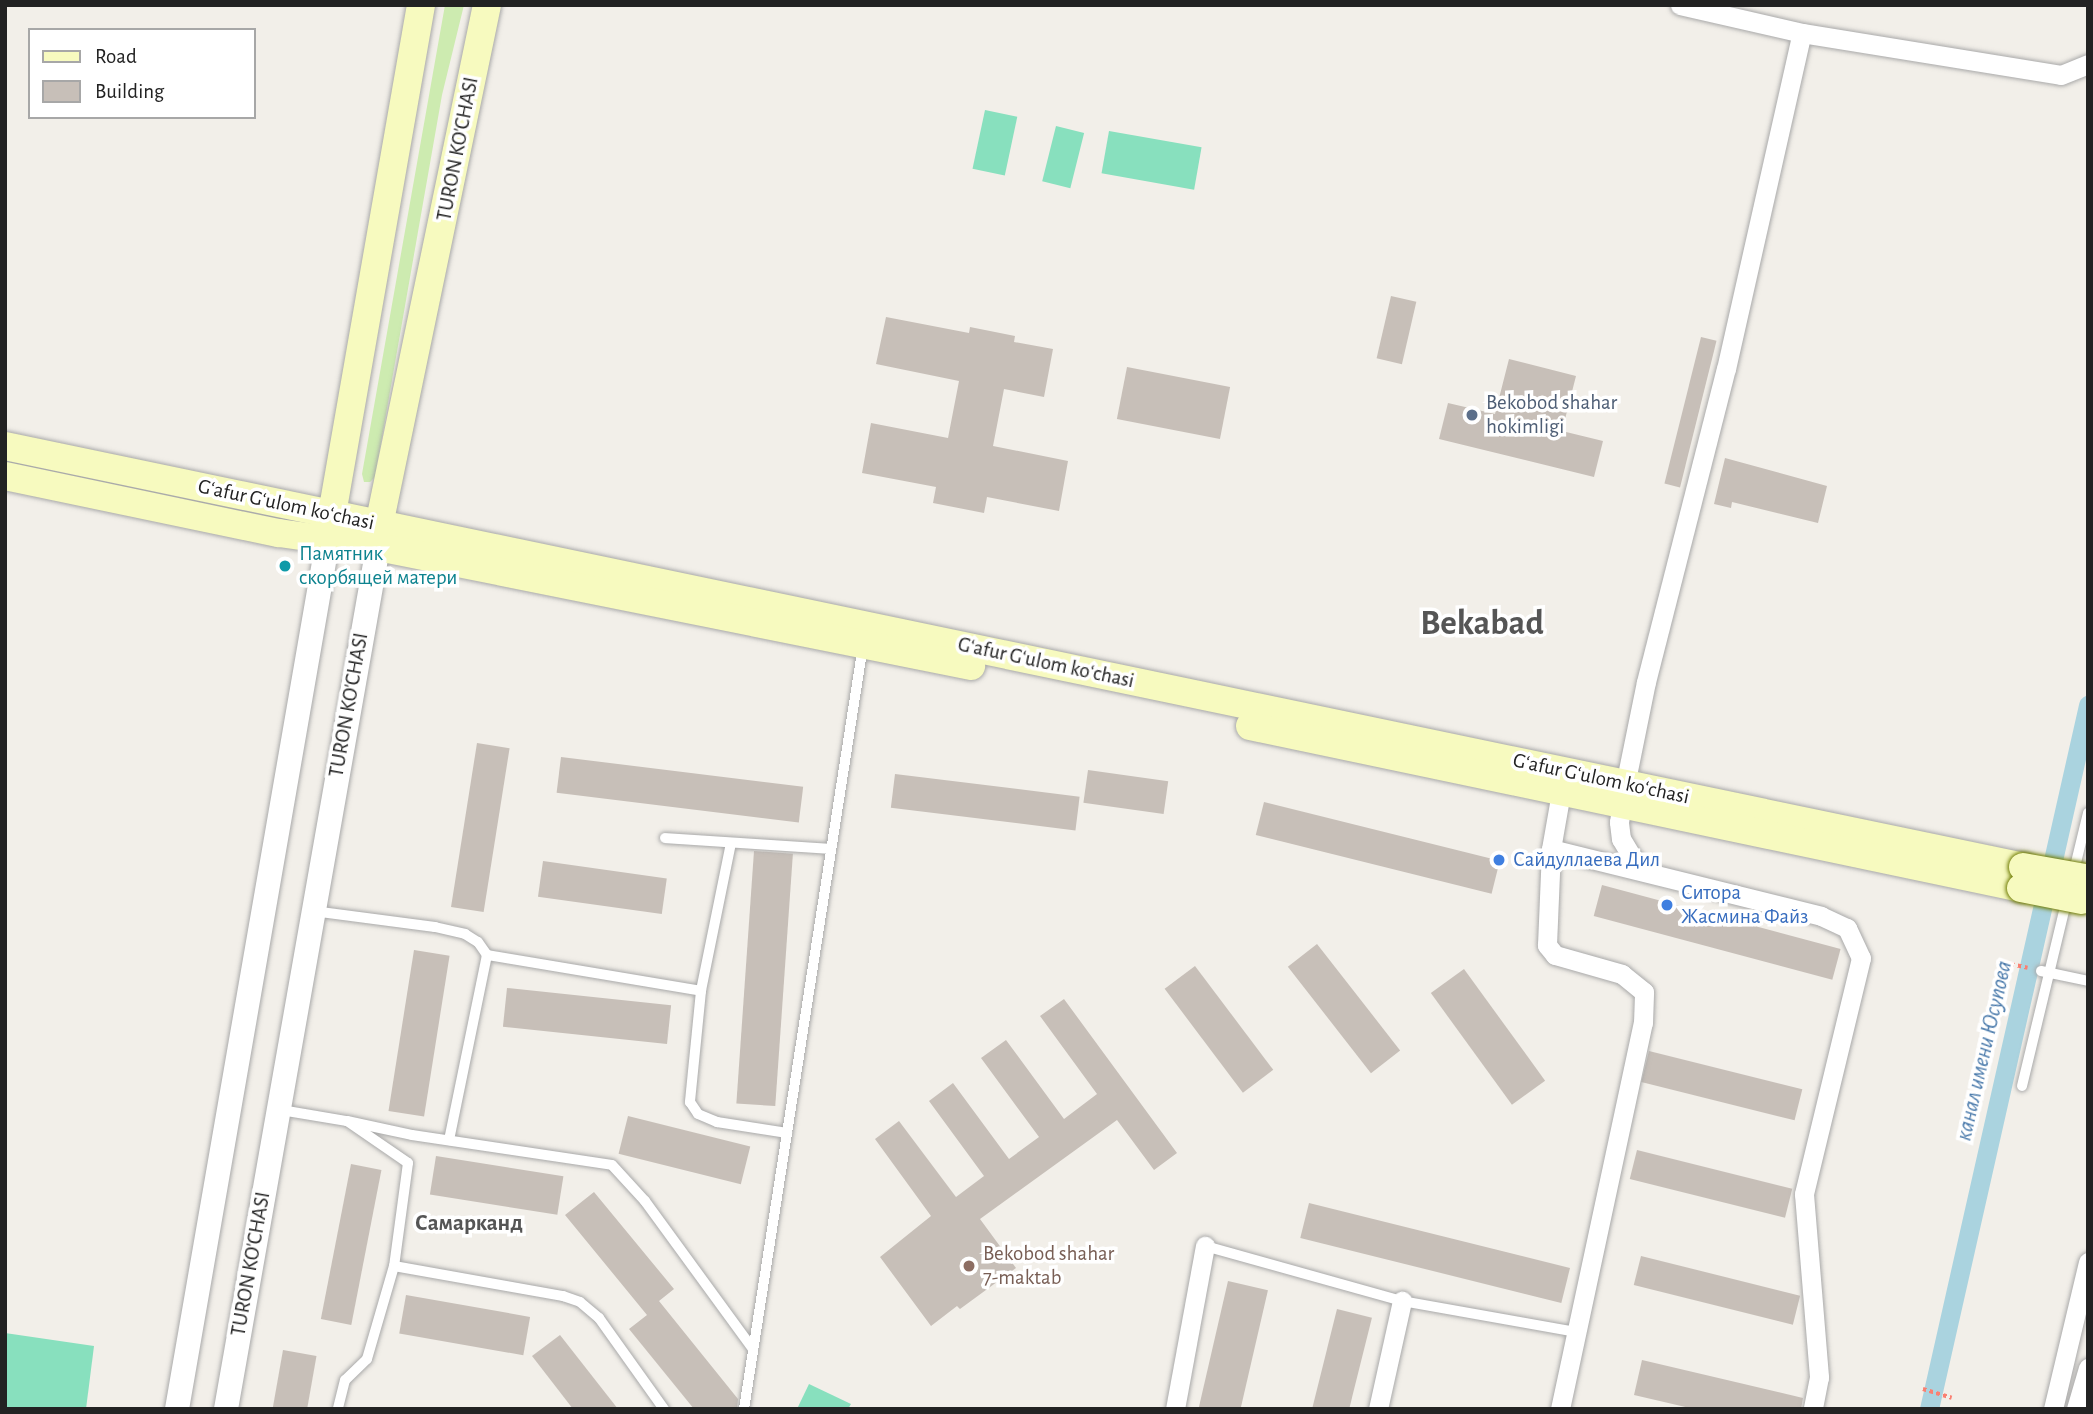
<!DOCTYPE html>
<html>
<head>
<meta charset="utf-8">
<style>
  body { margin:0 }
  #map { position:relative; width:2093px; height:1414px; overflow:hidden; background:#f2efe9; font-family:"Alegreya Sans",sans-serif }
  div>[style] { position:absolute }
  .grass>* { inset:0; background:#cdebb0 }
  .pitch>* { inset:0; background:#88e0be; transform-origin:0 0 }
  .canal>* { height:19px; margin:-9.5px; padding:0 9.5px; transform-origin:9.5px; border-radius:9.5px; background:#aad3df }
  .building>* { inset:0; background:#c7bfb8; transform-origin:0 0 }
  .path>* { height:3.5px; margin-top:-1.75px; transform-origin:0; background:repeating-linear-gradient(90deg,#fa8072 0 3.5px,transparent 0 7px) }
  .roads { filter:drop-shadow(0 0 2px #a9a9a9) drop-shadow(0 0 2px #a9a9a9) }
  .service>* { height:10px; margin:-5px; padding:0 5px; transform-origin:5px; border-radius:5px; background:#fff }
  .minor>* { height:19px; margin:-9.5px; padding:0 9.5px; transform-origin:9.5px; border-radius:9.5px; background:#fff }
  .tertiary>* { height:24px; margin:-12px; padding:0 12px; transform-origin:12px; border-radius:12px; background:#fff }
  .secondary>* { height:28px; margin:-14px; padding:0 14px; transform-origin:14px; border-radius:14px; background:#f7fabf }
  .bridges { filter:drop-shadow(0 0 2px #707d05) drop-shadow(0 0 2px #707d05) }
  .secondary-bridge>* { height:28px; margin:-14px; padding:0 14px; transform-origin:14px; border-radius:14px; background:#f7fabf }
  .dots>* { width:19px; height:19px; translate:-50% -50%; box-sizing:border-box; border:4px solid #fff; border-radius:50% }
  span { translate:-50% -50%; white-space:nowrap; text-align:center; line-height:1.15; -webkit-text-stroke:7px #fff; paint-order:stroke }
  .street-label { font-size:21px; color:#222 }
  .service-label { font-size:21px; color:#4e5e75 }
  .left { translate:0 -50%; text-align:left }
  .culture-label { font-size:21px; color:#0d838f }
  .shop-label { font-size:21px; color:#366cbe }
  .education-label { font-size:21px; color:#785e54 }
  .water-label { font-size:23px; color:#4a7aab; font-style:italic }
  .neighbourhood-label { font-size:23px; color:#555; font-weight:700 }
  .town-label { font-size:35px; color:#555; font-weight:700 }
  .frame { position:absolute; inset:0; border:7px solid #222; pointer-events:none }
  .legend { position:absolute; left:28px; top:28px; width:228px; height:91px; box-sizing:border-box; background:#fff; border:2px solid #a7a7a7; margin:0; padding:9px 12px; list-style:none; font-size:21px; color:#222 }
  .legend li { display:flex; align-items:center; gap:14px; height:35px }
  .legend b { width:35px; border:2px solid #a7a7a7 }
</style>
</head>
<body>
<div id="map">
  <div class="grass">
    <div style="clip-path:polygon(445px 5px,464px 5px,442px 95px,375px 477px,370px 482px,364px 482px,362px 474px)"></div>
  </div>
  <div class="pitch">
    <div style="left:985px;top:110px;width:33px;height:60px;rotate:12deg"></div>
    <div style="left:1056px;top:126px;width:29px;height:57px;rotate:14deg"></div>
    <div style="left:1109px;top:131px;width:94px;height:43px;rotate:10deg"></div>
    <div style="clip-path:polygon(5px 1333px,94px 1346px,86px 1409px,5px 1409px)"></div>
    <div style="clip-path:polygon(809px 1384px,851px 1404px,848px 1409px,797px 1409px)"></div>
  </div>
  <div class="canal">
    <div style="left:1929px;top:1409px;width:722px;rotate:-77.27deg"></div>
  </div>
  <div class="building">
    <div style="left:1391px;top:296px;width:26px;height:64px;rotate:13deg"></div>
    <div style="clip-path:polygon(886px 317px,969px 333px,970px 327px,1015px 336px,1014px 342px,1053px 349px,1044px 397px,1004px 389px,993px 446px,1068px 461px,1059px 511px,987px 497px,984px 513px,933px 503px,936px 487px,862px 473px,871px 423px,948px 438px,959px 381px,876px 364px)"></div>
    <div style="left:1701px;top:337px;width:16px;height:151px;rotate:14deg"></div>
    <div style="clip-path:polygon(1509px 359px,1576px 376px,1562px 431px,1603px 441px,1594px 477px,1439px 439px,1448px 403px,1495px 414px)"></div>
    <div style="left:1127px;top:367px;width:105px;height:53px;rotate:11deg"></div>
    <div style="clip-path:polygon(1725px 458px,1827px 486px,1818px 523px,1732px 502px,1731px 508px,1714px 504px)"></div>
    <div style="left:477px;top:743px;width:33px;height:166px;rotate:9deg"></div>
    <div style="left:561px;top:757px;width:244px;height:36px;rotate:7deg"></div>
    <div style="left:1088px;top:770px;width:81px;height:33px;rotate:8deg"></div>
    <div style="left:895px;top:774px;width:186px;height:34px;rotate:7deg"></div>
    <div style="left:1264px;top:802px;width:243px;height:34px;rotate:14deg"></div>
    <div style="left:754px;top:851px;width:39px;height:253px;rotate:4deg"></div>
    <div style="left:543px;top:861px;width:125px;height:36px;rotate:8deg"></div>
    <div style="left:1602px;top:885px;width:247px;height:32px;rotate:15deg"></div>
    <div style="left:1317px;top:944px;width:135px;height:37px;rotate:52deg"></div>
    <div style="left:414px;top:950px;width:36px;height:163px;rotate:9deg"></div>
    <div style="left:1195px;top:966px;width:130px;height:38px;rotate:53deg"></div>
    <div style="left:1464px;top:969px;width:138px;height:41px;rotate:54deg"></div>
    <div style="left:507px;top:988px;width:165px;height:39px;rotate:6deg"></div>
    <div style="clip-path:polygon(1064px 999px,1177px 1153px,1154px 1170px,1117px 1120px,980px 1219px,1016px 1268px,960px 1309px,957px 1306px,931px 1326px,880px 1257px,931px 1216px,875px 1139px,899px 1121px,956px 1197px,984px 1176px,929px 1101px,953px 1083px,1009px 1159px,1039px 1137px,981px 1058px,1006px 1040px,1064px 1119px,1097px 1094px,1040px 1016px)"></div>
    <div style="left:1649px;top:1051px;width:158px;height:32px;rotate:14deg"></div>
    <div style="left:628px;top:1116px;width:126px;height:39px;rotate:14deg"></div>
    <div style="left:1637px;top:1150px;width:160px;height:30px;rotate:14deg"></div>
    <div style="left:436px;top:1156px;width:129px;height:39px;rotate:9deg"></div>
    <div style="left:351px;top:1164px;width:31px;height:158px;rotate:11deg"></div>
    <div style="clip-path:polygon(594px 1192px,674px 1289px,659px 1301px,738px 1399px,737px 1409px,694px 1409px,629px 1329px,647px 1315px,565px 1215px)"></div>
    <div style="left:1309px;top:1203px;width:269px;height:36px;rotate:14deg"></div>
    <div style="left:1641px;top:1256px;width:164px;height:30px;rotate:14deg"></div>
    <div style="left:1228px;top:1281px;width:41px;height:131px;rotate:13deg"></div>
    <div style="left:406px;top:1295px;width:126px;height:39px;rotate:10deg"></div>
    <div style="left:1337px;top:1309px;width:36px;height:103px;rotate:14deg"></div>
    <div style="clip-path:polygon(560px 1335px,618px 1409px,573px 1409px,532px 1356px)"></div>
    <div style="left:283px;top:1350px;width:34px;height:60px;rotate:10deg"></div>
    <div style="clip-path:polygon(1642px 1360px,1803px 1398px,1801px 1409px,1694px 1409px,1634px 1395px)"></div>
  </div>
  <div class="path">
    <div style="left:2011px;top:964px;width:17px;rotate:13deg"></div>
    <div style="left:1923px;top:1389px;width:30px;rotate:17deg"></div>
  </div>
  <div class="roads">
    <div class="service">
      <div style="left:665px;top:838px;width:166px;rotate:3.8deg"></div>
      <div style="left:731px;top:843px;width:151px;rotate:101.5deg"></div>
      <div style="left:701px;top:991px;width:112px;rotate:95.7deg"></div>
      <div style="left:690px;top:1102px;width:14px;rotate:56deg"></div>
      <div style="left:698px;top:1114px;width:21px;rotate:23deg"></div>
      <div style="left:717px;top:1122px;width:71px;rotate:8.9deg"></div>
      <div style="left:2073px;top:875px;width:64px;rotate:-76.4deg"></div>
      <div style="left:313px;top:911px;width:123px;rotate:7.5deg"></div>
      <div style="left:435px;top:927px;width:31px;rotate:13deg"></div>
      <div style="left:465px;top:934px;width:15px;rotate:32deg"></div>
      <div style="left:478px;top:942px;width:16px;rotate:55deg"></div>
      <div style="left:487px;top:955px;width:217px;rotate:9.5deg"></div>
      <div style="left:2041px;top:971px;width:48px;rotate:12deg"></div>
      <div style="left:2022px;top:1086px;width:192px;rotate:-76.5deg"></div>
      <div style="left:281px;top:1110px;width:67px;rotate:9.5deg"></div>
      <div style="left:347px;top:1121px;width:74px;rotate:34.5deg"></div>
      <div style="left:408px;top:1163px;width:104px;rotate:97.7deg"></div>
      <div style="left:394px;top:1266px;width:97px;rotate:106.2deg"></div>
      <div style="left:367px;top:1359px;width:30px;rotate:136deg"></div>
      <div style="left:345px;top:1380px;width:30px;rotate:104deg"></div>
      <div style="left:347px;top:1121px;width:66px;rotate:12.2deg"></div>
      <div style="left:412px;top:1135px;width:202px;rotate:8.5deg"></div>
      <div style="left:612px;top:1165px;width:49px;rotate:47.5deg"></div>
      <div style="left:645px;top:1201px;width:183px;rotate:53.9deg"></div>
      <div style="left:449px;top:1140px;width:189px;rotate:-78.4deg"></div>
      <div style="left:1205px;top:1246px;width:205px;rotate:15.6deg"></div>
      <div style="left:1402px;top:1301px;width:177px;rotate:10.1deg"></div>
      <div style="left:394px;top:1266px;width:172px;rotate:10.1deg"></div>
      <div style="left:563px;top:1296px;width:18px;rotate:19deg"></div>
      <div style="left:580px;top:1302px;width:25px;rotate:40deg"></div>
      <div style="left:599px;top:1318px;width:112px;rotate:54.5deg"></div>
      <div style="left:744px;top:1409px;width:772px;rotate:-81.14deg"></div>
    </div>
    <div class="minor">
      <div style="left:1680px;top:5px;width:125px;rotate:12.9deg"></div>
      <div style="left:1802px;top:33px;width:262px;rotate:9.2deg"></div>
      <div style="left:2061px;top:75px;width:29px;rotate:-22deg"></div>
      <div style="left:1551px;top:849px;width:278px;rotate:13.9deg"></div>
      <div style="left:1821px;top:916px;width:29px;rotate:25deg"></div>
      <div style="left:1847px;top:928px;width:33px;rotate:65deg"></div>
      <div style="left:1861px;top:958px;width:243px;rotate:103.6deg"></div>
      <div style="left:1804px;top:1194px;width:184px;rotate:85.3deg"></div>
      <div style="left:1819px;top:1377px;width:33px;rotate:101deg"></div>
      <div style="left:1648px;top:872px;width:22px;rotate:-137deg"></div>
      <div style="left:1632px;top:857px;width:21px;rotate:-121deg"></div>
      <div style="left:1621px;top:839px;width:17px;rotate:-97deg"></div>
      <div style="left:1619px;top:822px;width:37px;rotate:-81deg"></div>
      <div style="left:1625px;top:785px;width:105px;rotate:-78.5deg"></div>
      <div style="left:1646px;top:682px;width:323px;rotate:-75.7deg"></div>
      <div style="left:1726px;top:369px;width:344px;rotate:-77.3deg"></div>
      <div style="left:1175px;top:1409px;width:166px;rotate:-79.6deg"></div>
      <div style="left:1378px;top:1409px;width:111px;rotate:-77.5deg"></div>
      <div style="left:1560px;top:1409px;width:395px;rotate:-77.9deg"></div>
      <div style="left:1643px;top:1023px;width:31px;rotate:-88deg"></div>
      <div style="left:1644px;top:992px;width:28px;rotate:-141deg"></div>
      <div style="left:1622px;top:974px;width:70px;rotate:-164.2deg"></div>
      <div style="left:1555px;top:955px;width:13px;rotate:-129deg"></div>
      <div style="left:1547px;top:945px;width:96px;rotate:-87.6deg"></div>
      <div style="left:1551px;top:849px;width:58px;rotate:-80deg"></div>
      <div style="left:2053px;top:1409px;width:151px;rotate:-76.6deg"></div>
      <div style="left:2076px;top:1409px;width:43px;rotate:-73.7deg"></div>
    </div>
    <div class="tertiary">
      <div style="left:177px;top:1409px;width:900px;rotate:-80.15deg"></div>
      <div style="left:226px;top:1409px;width:875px;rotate:-80deg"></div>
      <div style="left:378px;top:547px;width:20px;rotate:-87deg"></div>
    </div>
    <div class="secondary">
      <div style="left:5px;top:446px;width:2061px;rotate:11.78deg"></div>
      <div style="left:5px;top:476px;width:280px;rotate:11.8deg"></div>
      <div style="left:279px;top:533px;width:100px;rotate:8deg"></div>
      <div style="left:378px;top:547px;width:605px;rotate:11.35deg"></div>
      <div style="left:332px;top:514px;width:517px;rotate:-80.08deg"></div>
      <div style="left:379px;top:525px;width:531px;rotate:-78.27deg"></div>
      <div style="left:1250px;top:726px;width:788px;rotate:11.87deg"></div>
    </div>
  </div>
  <div class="bridges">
    <div class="secondary-bridge">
      <div style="left:2023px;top:867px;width:63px;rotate:10.1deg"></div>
      <div style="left:2021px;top:888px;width:62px;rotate:11.1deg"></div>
    </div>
  </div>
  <div class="dots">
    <div style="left:1472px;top:415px;background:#5c6f8a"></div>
    <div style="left:285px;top:566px;background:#0f9aa8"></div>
    <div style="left:1499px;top:860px;background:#3f7fe0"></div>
    <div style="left:1667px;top:905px;background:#3f7fe0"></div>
    <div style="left:969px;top:1266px;background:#8d6e63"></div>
  </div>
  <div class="street-label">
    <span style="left:458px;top:149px;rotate:-79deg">TURON KO'CHASI</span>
    <span style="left:286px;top:505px;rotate:12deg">Gʻafur Gʻulom koʻchasi</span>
    <span style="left:1046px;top:663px;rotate:12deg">Gʻafur Gʻulom koʻchasi</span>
    <span style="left:349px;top:705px;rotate:-80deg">TURON KO'CHASI</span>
    <span style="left:1601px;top:779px;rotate:12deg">Gʻafur Gʻulom koʻchasi</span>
    <span style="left:251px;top:1264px;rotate:-80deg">TURON KO'CHASI</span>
  </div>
  <div class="service-label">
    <span class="left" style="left:1486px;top:415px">Bekobod shahar<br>hokimligi</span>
  </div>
  <div class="culture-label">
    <span class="left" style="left:299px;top:566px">Памятник<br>скорбящей матери</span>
  </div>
  <div class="shop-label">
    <span class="left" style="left:1513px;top:860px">Сайдуллаева Дил</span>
    <span class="left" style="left:1681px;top:905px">Ситора<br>Жасмина Файз</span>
  </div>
  <div class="education-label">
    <span class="left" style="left:983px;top:1266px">Bekobod shahar<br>7-maktab</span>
  </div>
  <div class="water-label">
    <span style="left:1985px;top:1051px;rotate:-77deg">канал имени Юсупова</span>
  </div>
  <div class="neighbourhood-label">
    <span style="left:469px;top:1224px">Самарканд</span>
  </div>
  <div class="town-label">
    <span style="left:1482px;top:624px">Bekabad</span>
  </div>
  <div class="frame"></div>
  <ul class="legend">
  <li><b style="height:9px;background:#f7fabf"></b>Road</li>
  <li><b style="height:19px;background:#c7bfb8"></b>Building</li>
  </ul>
</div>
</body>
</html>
